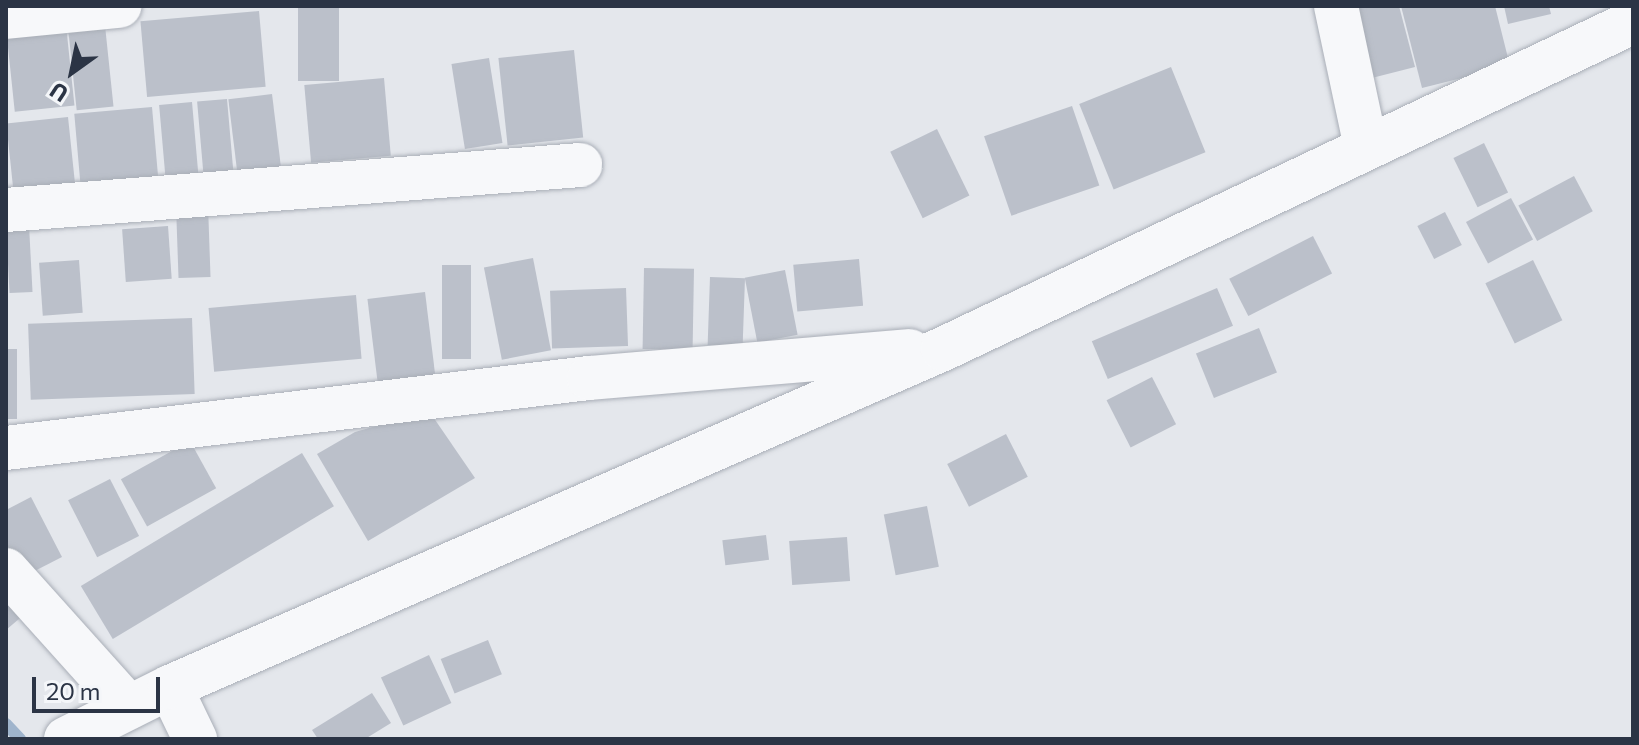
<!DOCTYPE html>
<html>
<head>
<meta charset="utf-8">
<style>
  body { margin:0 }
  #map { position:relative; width:1639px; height:745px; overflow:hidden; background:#e4e7ec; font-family:Commissioner,sans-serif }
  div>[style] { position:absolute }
  .stream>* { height:12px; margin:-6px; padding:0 6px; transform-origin:6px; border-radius:6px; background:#9fb4cc }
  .building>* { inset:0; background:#bbc0ca; transform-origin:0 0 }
  .roads { filter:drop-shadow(0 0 2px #a9aeb7) drop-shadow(0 0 2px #a9aeb7) }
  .minor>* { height:44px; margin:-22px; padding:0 22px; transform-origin:22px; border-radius:22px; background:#f7f8fa }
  span { translate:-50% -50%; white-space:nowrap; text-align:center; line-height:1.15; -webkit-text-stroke:8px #f4f6f9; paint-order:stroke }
  .frame { position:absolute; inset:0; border:8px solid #2b3445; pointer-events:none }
  .north { position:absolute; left:32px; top:32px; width:80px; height:80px; -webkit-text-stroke:6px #f4f6f9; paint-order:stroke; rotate:213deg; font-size:22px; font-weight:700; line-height:32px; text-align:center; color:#2b3445 }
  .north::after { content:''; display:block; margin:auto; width:28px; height:36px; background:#2b3445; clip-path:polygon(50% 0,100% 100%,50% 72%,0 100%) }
  .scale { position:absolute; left:32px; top:677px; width:128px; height:36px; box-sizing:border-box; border:4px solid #2b3445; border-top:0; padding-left:10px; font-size:24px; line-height:28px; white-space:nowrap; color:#2b3445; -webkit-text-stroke:6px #f4f6f9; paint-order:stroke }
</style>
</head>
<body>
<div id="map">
  <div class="stream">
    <div style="left:6px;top:724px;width:21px;rotate:47deg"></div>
  </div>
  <div class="building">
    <div style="left:298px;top:6px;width:41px;height:75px"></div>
    <div style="clip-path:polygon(1341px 6px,1399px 6px,1415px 67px,1360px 81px)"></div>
    <div style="clip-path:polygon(1401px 6px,1495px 6px,1510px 66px,1422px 88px)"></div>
    <div style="clip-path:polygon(1504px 6px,1549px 6px,1551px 14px,1508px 24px)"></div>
    <div style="left:259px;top:11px;width:76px;height:119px;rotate:85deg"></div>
    <div style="left:104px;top:16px;width:91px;height:37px;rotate:84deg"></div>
    <div style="left:66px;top:25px;width:81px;height:60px;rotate:84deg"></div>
    <div style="left:574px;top:50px;width:88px;height:76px;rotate:84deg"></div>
    <div style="left:489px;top:58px;width:86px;height:38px;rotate:81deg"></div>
    <div style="left:1171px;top:67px;width:92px;height:99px;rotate:68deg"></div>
    <div style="left:384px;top:78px;width:78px;height:80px;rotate:85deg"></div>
    <div style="left:272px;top:94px;width:73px;height:44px;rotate:83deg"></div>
    <div style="left:227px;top:99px;width:74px;height:30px;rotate:85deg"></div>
    <div style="left:192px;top:102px;width:78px;height:33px;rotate:85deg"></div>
    <div style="left:1072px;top:106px;width:84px;height:93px;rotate:71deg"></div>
    <div style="left:152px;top:107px;width:75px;height:78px;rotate:85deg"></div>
    <div style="left:68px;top:117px;width:74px;height:62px;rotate:84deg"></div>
    <div style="left:937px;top:129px;width:74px;height:52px;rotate:64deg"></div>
    <div style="left:1484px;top:143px;width:55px;height:34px;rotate:64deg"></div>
    <div style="left:1574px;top:176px;width:40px;height:63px;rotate:62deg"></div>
    <div style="left:1511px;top:198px;width:47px;height:51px;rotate:62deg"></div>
    <div style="left:208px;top:205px;width:72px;height:32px;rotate:88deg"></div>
    <div style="left:1445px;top:212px;width:37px;height:31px;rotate:63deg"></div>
    <div style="left:29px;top:225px;width:67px;height:23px;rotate:87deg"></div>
    <div style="left:168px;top:226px;width:53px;height:46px;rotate:86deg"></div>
    <div style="left:1313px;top:236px;width:42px;height:94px;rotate:63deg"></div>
    <div style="left:533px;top:258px;width:94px;height:50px;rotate:79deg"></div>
    <div style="left:859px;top:259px;width:47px;height:66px;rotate:85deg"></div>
    <div style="left:79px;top:260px;width:53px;height:40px;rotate:86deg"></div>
    <div style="left:1533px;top:260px;width:67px;height:53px;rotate:64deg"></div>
    <div style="left:442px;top:265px;width:29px;height:94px"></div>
    <div style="left:644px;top:268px;width:50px;height:81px;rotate:1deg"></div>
    <div style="left:785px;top:270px;width:66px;height:41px;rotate:79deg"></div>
    <div style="left:710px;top:277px;width:35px;height:68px;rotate:2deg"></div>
    <div style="left:626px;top:288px;width:58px;height:76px;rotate:88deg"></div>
    <div style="left:1217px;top:288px;width:41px;height:136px;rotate:67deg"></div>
    <div style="left:425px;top:292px;width:89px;height:58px;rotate:83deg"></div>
    <div style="left:356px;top:295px;width:64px;height:148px;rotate:85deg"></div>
    <div style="left:192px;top:318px;width:76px;height:164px;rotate:88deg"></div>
    <div style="left:1259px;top:328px;width:48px;height:68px;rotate:68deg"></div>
    <div style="left:6px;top:349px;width:11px;height:70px"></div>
    <div style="left:1152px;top:377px;width:53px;height:51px;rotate:63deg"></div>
    <div style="clip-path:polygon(429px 411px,475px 478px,368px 541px,317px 454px,355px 432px)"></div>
    <div style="left:1006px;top:434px;width:48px;height:66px;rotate:63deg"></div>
    <div style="left:190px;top:441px;width:54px;height:79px;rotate:61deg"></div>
    <div style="left:302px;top:453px;width:62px;height:258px;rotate:59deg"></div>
    <div style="left:110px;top:479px;width:64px;height:47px;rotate:63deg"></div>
    <div style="clip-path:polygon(31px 497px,62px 557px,17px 580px,6px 558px,6px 510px)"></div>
    <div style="left:927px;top:506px;width:62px;height:44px;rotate:79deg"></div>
    <div style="left:766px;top:535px;width:25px;height:44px;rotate:83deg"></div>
    <div style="left:847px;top:537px;width:44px;height:58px;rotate:86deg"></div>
    <div style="clip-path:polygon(6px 591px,26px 613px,6px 630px)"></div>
    <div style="left:488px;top:640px;width:37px;height:51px;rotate:68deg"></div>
    <div style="left:429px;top:655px;width:53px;height:53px;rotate:65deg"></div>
    <div style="clip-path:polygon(372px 693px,391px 723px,365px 739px,318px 739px,312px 730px)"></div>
  </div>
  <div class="roads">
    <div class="minor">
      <div style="left:1336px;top:6px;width:144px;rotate:78deg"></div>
      <div style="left:6px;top:17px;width:114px;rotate:-5.6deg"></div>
      <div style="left:6px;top:210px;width:576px;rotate:-4.48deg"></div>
      <div style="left:6px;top:448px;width:587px;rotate:-6.85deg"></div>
      <div style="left:589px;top:378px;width:322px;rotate:-4.8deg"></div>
      <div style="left:6px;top:570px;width:184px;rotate:48.1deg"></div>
      <div style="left:170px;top:687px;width:58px;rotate:64.3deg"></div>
      <div style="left:66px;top:739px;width:116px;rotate:-26.6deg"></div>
      <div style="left:170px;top:687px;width:844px;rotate:-23.62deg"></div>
      <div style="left:943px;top:349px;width:764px;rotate:-25.36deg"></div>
    </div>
  </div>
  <div class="frame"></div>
  <div class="north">U</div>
  <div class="scale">20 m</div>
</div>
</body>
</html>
